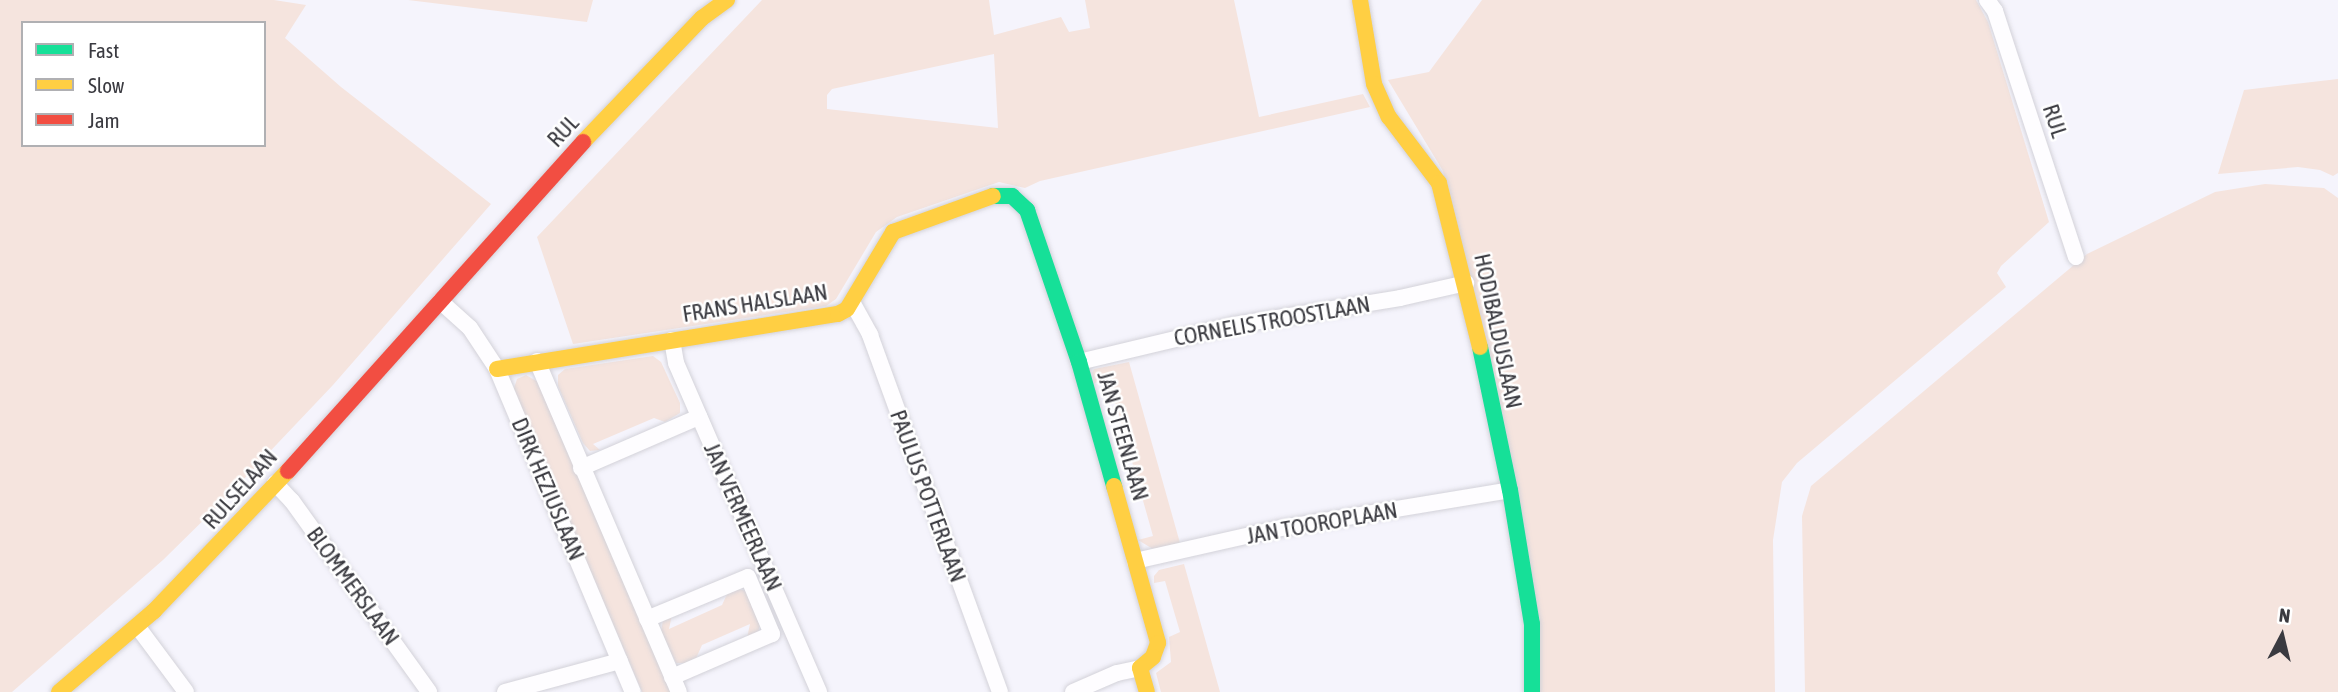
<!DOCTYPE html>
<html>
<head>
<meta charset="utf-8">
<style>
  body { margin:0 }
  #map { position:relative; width:2338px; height:692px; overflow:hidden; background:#f5f4fc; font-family:"Asap Condensed",sans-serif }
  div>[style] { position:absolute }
  .green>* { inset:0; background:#f5e4de }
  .roads { filter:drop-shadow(0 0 2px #d3d2d9) drop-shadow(0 0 2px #d3d2d9) }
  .street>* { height:16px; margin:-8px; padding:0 8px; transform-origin:8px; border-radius:8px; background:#fefdff }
  .fast>* { height:16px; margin:-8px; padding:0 8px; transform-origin:8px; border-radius:8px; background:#16e098 }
  .slow>* { height:16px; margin:-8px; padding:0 8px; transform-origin:8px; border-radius:8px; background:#ffcf43 }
  .jam>* { height:16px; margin:-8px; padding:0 8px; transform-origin:8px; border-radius:8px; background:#f24e42 }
  span { translate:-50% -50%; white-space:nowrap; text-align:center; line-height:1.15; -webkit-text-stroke:5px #fff; paint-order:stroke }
  .street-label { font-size:23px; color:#3a3a40 }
  .legend { position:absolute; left:21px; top:21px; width:245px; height:126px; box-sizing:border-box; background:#fff; border:2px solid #b0b0b3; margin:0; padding:9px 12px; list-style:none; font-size:21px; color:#3a3a40 }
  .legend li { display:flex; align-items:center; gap:14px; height:35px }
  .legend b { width:35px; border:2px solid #b0b0b3 }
  .north { position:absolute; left:2247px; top:601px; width:70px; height:70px; -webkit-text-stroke:5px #fff; paint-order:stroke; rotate:7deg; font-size:19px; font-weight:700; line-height:28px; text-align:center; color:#3a3a40 }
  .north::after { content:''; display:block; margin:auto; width:24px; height:32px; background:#3a3a40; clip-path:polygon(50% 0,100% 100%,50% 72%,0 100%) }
</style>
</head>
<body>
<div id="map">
  <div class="green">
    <div style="clip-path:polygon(evenodd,0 0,274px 0,306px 5px,285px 38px,341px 87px,491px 204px,333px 385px,224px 500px,163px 560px,12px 692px,0 692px,0 0,23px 23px,264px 23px,264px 145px,23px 145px,23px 23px)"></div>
    <div style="clip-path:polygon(408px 0,593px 0,587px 22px)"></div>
    <div style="clip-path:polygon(evenodd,762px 0,989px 0,994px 35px,1061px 17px,1069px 32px,1090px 28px,1085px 0,1234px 0,1259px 117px,1363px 94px,1370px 107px,1040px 181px,1025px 188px,999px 182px,897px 217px,876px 232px,836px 299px,826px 306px,573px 344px,537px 237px,762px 0,994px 54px,998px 128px,827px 109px,827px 95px,832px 89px,994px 54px)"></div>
    <div style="clip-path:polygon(1482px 0,1976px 0,1988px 22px,2049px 222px,2001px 266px,1997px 273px,2006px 287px,1797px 463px,1782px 482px,1773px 540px,1775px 692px,1540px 692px,1443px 171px,1388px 80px,1429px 72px)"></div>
    <div style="clip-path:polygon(2338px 79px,2338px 173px,2333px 176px,2320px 170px,2298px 167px,2218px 174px,2244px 90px)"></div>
    <div style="clip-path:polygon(2265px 184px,2324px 188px,2338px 198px,2338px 692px,1805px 692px,1802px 516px,1811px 486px,2087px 254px,2215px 192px)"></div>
    <div style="clip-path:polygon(653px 356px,661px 362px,680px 403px,680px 413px,665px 422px,654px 418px,593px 444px,600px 450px,590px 451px,583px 443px,558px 386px,558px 375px,565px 369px)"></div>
    <div style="clip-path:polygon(1129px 362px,1180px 543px,1153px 549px,1138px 540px,1153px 536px,1109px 380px,1094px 383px,1092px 373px,1094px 369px)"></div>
    <div style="clip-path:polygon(526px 375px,538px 382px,673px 692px,642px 692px,513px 391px,517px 379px)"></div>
    <div style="clip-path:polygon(1184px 564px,1209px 653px,1220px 692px,1161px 692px,1156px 673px,1171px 662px,1169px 637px,1180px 632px,1165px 581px,1154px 583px,1154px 576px,1159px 570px)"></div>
    <div style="clip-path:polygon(730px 588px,748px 591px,761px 621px,758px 632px,747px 638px,750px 624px,702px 645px,694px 663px,676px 663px,661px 632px,663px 620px,672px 615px,669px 629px,722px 605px)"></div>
  </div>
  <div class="roads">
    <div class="street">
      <div style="left:1987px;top:0;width:14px;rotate:54deg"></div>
      <div style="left:1995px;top:11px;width:259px;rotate:71.8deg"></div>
      <div style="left:440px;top:301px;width:40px;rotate:42deg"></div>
      <div style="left:470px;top:328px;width:49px;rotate:56.6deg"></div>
      <div style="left:497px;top:369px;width:350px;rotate:67.2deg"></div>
      <div style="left:852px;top:302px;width:38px;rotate:61deg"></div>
      <div style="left:870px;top:335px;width:380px;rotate:70deg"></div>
      <div style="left:672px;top:340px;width:23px;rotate:80deg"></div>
      <div style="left:676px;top:363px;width:359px;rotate:66.5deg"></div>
      <div style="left:537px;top:361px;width:360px;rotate:66.8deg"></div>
      <div style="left:1079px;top:362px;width:159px;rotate:-13.4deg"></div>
      <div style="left:1234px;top:325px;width:168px;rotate:-9.2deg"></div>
      <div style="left:1400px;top:298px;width:68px;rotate:-12.8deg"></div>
      <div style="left:581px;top:468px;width:129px;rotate:-23.4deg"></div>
      <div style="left:275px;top:483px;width:25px;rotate:47deg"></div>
      <div style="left:292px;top:501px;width:235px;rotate:54.3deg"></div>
      <div style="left:1135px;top:561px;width:150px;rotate:-12.7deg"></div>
      <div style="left:1281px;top:528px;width:232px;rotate:-9.4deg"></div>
      <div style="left:647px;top:619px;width:109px;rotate:-22.6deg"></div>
      <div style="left:748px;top:577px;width:62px;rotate:67.2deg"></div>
      <div style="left:772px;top:634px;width:109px;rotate:156.7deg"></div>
      <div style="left:137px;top:626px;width:82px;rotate:53.4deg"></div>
      <div style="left:505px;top:692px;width:119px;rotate:-15.1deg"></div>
      <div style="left:1073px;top:692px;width:48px;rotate:-23.4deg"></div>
      <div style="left:1117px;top:673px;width:24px;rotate:-12deg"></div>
    </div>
    <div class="fast">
      <div style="left:993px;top:196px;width:19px"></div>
      <div style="left:1012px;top:196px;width:21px;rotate:43deg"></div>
      <div style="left:1027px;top:210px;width:161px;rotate:71.1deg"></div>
      <div style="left:1079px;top:362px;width:129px;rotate:74.2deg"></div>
      <div style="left:1480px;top:347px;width:146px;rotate:78.2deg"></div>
      <div style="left:1510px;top:490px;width:136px;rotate:80.7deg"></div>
      <div style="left:1532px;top:624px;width:68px;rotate:90deg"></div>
    </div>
    <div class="slow">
      <div style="left:1360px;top:0;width:85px;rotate:80.5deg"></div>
      <div style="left:1374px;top:84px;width:36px;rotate:66deg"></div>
      <div style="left:1389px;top:117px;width:83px;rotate:52.9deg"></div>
      <div style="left:1439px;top:183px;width:169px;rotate:76deg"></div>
      <div style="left:583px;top:142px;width:172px;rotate:-46.2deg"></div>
      <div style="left:702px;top:18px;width:31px;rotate:-36deg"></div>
      <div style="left:497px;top:369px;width:345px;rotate:-9.2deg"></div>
      <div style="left:838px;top:314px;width:10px;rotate:-29deg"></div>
      <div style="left:847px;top:309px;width:90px;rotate:-59.1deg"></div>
      <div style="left:893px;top:232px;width:106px;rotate:-19.8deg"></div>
      <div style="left:1114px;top:486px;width:163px;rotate:74.3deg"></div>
      <div style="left:1158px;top:643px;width:15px;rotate:110deg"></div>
      <div style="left:1153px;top:657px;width:17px;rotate:140deg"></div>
      <div style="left:1140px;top:668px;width:25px;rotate:74deg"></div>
      <div style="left:59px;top:692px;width:125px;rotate:-40.5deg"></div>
      <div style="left:154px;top:611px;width:194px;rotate:-46.3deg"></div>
    </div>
    <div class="jam">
      <div style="left:288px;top:471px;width:442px;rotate:-48.1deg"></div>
    </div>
  </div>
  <div class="street-label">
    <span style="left:2055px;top:121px;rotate:72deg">RUL</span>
    <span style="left:563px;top:131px;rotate:-47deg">RUL</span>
    <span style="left:755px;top:303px;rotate:-9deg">FRANS HALSLAAN</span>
    <span style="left:1272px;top:321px;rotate:-10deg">CORNELIS TROOSTLAAN</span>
    <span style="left:1498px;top:331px;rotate:78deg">HODIBALDUSLAAN</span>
    <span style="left:1123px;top:436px;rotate:74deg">JAN STEENLAAN</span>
    <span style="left:240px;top:489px;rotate:-48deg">RULSELAAN</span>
    <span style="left:548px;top:489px;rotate:67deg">DIRK HEZIUSLAAN</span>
    <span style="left:928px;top:496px;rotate:70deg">PAULUS POTTERLAAN</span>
    <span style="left:743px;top:517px;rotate:66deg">JAN VERMEERLAAN</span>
    <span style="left:1322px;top:523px;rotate:-10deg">JAN TOOROPLAAN</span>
    <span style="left:353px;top:586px;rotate:54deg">BLOMMERSLAAN</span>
  </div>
  <ul class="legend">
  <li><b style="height:9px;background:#16e098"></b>Fast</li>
  <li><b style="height:9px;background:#ffcf43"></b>Slow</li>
  <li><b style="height:9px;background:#f24e42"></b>Jam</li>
  </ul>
  <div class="north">N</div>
</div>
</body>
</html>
